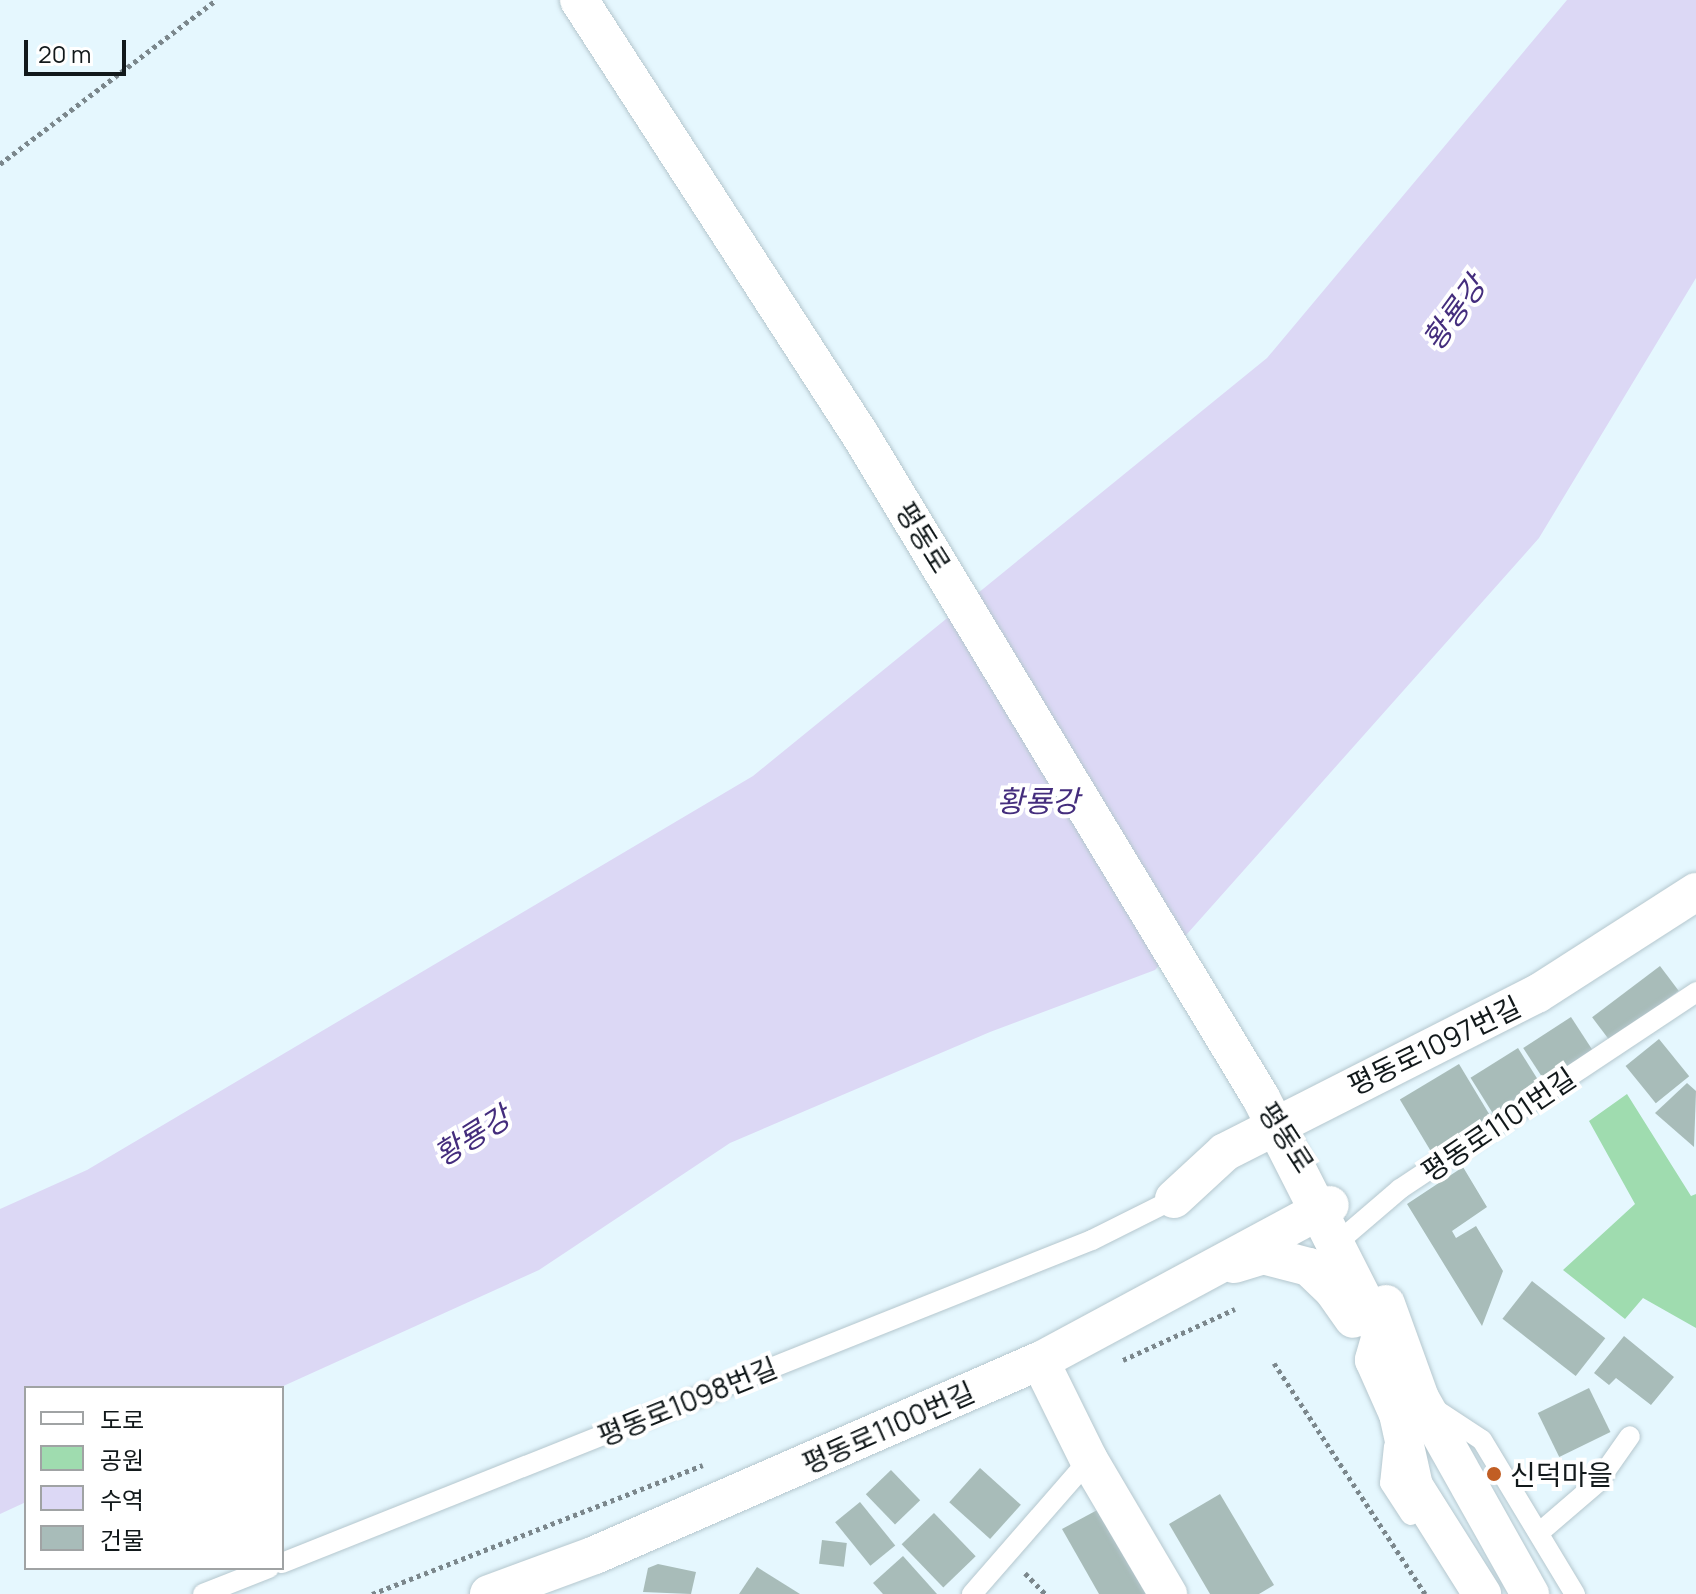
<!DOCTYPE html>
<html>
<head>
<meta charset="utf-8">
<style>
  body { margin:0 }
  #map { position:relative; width:1696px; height:1594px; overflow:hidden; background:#e5f7fe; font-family:Manrope,"Noto Sans KR",sans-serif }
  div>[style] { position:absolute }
  .green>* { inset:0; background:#9fdcaf }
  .water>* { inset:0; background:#dcd8f5 }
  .building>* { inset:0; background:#a8bcb9; transform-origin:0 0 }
  .path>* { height:5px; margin-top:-2.5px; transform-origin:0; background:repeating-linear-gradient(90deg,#7b878c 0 4px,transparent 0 8px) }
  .roads { filter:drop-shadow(0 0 2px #b5c7ce) drop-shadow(0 0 2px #b5c7ce) }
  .lane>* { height:20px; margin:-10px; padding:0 10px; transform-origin:10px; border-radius:10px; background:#fff }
  .street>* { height:38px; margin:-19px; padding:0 19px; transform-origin:19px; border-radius:19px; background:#fff }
  .dots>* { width:22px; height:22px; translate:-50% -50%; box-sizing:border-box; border:4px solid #fff; border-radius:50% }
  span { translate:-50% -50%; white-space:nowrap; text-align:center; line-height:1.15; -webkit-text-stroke:8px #fff; paint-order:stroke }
  .street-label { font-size:28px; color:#12191b }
  .poi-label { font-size:28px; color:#12191b }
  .left { translate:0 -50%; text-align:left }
  .water-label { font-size:30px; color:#442d7d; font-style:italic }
  .legend { position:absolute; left:24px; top:1386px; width:260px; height:184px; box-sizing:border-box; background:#fff; border:2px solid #a0a3a4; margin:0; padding:10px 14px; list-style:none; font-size:24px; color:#12191b }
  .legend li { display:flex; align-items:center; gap:16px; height:40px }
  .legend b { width:40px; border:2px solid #a0a3a4 }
  .scale { position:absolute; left:24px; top:40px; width:102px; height:36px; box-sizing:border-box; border:4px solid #12191b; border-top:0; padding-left:10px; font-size:24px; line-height:28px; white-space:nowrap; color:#12191b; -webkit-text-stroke:6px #fff; paint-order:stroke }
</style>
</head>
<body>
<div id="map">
  <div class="green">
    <div style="clip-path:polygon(1627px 1094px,1691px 1196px,1696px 1194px,1696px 1328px,1643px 1298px,1625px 1319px,1563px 1270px,1635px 1204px,1589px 1121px)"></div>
  </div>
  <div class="water">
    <div style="clip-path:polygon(1567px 0,1696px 0,1696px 278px,1539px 538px,1155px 970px,990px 1032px,730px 1143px,539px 1270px,279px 1388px,26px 1388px,26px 1502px,0 1514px,0 1209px,87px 1170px,753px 776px,1267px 358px)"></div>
  </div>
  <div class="building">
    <div style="left:1660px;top:966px;width:31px;height:85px;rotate:53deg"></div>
    <div style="left:1571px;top:1017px;width:40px;height:57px;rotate:57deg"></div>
    <div style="left:1659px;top:1039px;width:48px;height:43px;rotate:51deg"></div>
    <div style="left:1518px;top:1048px;width:47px;height:56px;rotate:58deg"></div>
    <div style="left:1459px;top:1064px;width:64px;height:69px;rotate:59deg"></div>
    <div style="clip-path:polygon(1687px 1083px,1696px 1091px,1694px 1147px,1655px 1113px)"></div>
    <div style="clip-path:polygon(1463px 1167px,1487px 1207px,1452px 1231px,1456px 1238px,1476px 1226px,1503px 1271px,1482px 1326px,1407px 1204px)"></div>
    <div style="left:1532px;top:1281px;width:93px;height:48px;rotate:38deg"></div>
    <div style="clip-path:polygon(1624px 1336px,1674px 1377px,1651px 1405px,1616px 1378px,1609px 1385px,1594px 1373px)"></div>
    <div style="left:1589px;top:1388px;width:49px;height:57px;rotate:64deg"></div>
    <div style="left:980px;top:1468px;width:55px;height:46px;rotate:42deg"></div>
    <div style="left:891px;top:1470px;width:42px;height:35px;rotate:46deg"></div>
    <div style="clip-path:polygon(1220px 1494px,1274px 1585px,1259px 1594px,1210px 1594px,1169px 1524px)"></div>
    <div style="left:860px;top:1502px;width:56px;height:32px;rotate:51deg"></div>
    <div style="clip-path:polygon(1101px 1508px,1149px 1594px,1099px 1594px,1062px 1529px)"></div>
    <div style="left:934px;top:1513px;width:60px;height:45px;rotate:46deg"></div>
    <div style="left:822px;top:1540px;width:25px;height:24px;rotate:7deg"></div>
    <div style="clip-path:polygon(903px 1556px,937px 1594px,883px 1594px,873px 1583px)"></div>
    <div style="clip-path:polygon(658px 1564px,696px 1572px,691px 1594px,643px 1592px,648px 1568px)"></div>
    <div style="clip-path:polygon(757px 1567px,800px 1594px,739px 1594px)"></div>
  </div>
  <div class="path">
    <div style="left:0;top:164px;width:271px;rotate:-37.2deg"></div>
    <div style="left:1123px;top:1360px;width:123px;rotate:-24.5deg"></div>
    <div style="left:1274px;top:1363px;width:276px;rotate:56.8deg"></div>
    <div style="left:1025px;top:1573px;width:29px;rotate:46deg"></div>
    <div style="left:372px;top:1594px;width:355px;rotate:-21.3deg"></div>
  </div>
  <div class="roads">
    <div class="lane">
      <div style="left:1330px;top:1249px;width:92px;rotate:-40.6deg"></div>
      <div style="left:1400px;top:1189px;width:356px;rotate:-33.6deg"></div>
      <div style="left:1435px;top:1409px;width:56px;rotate:33.4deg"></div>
      <div style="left:1482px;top:1440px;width:180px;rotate:58.9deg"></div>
      <div style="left:1394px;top:1446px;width:37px;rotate:96deg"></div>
      <div style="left:1390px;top:1483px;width:38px;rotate:57deg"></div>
      <div style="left:1540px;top:1532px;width:75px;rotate:-40.7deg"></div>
      <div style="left:1597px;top:1483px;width:57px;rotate:-54.9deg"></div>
      <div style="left:282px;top:1563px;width:872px;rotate:-21.74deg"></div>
      <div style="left:1092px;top:1240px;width:92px;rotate:-26.6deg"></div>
      <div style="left:203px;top:1594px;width:71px;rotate:-21.5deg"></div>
      <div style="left:972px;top:1594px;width:178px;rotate:-48.9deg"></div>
    </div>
    <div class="street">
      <div style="left:579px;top:0;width:519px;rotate:57.11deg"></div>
      <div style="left:861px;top:436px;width:773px;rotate:58.86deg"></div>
      <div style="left:1261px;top:1098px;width:266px;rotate:63.1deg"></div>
      <div style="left:1381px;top:1335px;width:26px;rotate:106deg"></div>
      <div style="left:1374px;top:1360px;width:59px;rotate:66deg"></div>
      <div style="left:1398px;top:1414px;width:74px;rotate:77.5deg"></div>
      <div style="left:1414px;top:1486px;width:128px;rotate:57.8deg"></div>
      <div style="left:1174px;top:1199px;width:69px;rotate:-42.7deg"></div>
      <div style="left:1225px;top:1152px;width:350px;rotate:-26.9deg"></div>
      <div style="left:1537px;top:994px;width:189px;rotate:-32.7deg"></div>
      <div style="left:1234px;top:1264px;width:30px;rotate:-17deg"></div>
      <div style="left:1263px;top:1255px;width:48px;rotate:14.6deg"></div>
      <div style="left:1309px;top:1267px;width:33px;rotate:44deg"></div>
      <div style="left:1333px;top:1290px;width:35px;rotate:55deg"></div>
      <div style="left:1386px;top:1304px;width:100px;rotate:70.1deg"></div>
      <div style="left:1420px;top:1398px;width:225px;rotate:60.7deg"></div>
      <div style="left:1040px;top:1361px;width:110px;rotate:63.7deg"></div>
      <div style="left:1089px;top:1460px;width:156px;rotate:59.5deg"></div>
      <div style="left:489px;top:1594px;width:113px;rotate:-20.2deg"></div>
      <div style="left:595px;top:1555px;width:485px;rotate:-23.6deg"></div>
      <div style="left:1040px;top:1361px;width:329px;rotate:-28.3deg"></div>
    </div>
  </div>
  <div class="dots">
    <div style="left:1494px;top:1474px;background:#c15e24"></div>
  </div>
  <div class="street-label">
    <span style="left:924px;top:537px;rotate:58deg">평동로</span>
    <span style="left:1434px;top:1045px;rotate:-26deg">평동로1097번길</span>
    <span style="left:1498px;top:1124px;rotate:-34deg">평동로1101번길</span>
    <span style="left:1287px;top:1137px;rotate:57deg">평동로</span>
    <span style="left:687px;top:1401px;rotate:-22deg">평동로1098번길</span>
    <span style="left:888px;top:1427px;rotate:-24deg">평동로1100번길</span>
  </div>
  <div class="poi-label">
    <span class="left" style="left:1510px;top:1474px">신덕마을</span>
  </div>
  <div class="water-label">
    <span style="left:1454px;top:313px;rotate:-54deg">황룡강</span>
    <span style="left:1038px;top:801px">황룡강</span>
    <span style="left:472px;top:1136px;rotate:-32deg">황룡강</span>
  </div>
  <ul class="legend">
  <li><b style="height:10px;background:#fff"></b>도로</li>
  <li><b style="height:22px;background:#9fdcaf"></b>공원</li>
  <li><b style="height:22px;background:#dcd8f5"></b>수역</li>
  <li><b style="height:22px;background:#a8bcb9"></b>건물</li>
  </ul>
  <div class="scale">20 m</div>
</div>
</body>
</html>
